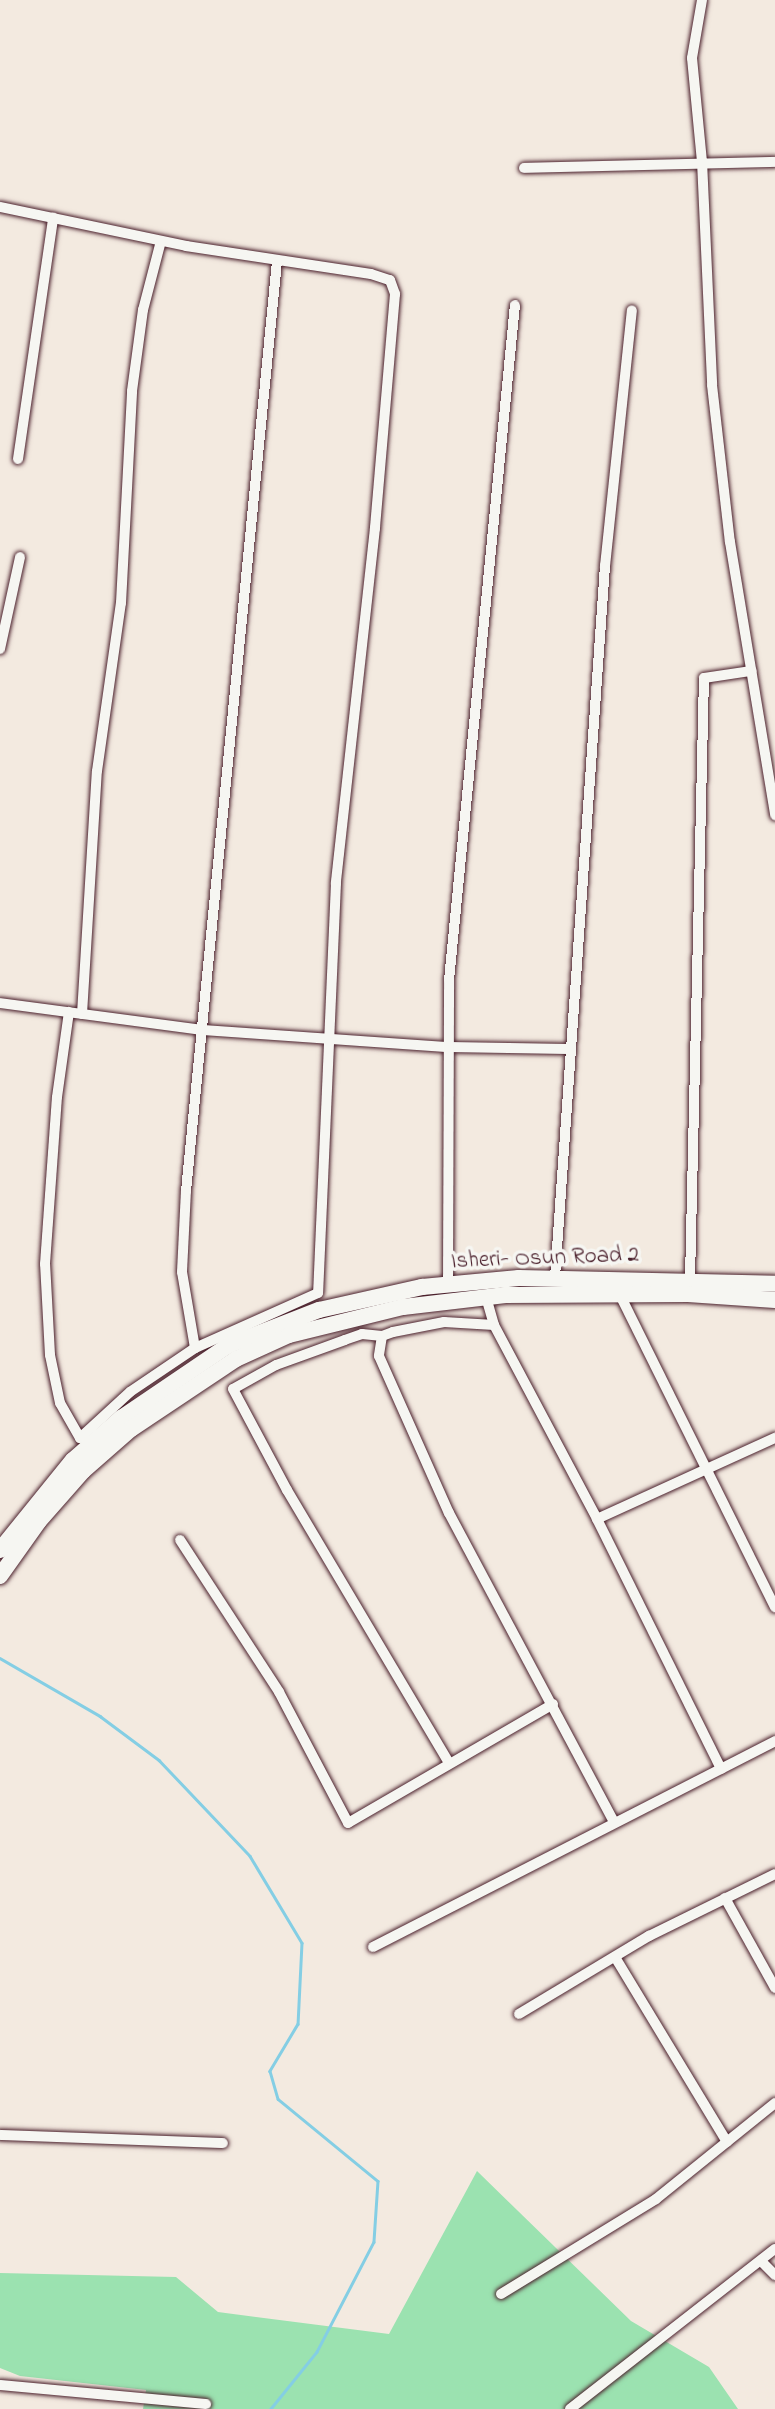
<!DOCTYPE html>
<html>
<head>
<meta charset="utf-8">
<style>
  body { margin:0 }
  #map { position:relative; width:775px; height:2409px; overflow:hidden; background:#f3eae0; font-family:"Indie Flower",sans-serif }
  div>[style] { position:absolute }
  .green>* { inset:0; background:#9be2b0 }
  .stream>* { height:2.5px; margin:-1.25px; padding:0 1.25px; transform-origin:1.25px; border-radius:1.25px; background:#84cee4 }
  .roads { filter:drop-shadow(0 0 2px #4a1f2b) drop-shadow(0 0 2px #4a1f2b) }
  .minor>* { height:10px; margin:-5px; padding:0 5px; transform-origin:5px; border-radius:5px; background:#f6f6f2 }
  .secondary>* { height:16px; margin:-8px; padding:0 8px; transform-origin:8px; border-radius:8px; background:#f6f6f2 }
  span { translate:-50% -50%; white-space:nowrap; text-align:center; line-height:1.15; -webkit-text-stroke:7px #f6f6f2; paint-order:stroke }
  .street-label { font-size:23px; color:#4a1f2b }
</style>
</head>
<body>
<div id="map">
  <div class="green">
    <div style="clip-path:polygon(477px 2171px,631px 2321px,709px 2367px,738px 2409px,143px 2409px,146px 2390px,20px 2376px,0 2368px,0 2273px,176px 2277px,218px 2312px,389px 2334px)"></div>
  </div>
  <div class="stream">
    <div style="left:0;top:1658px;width:116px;rotate:30.1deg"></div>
    <div style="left:100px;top:1716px;width:74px;rotate:36.7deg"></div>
    <div style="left:159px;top:1760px;width:132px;rotate:46.5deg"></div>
    <div style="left:250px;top:1856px;width:101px;rotate:59.1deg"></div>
    <div style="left:302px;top:1943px;width:81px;rotate:92.8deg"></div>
    <div style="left:298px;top:2024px;width:55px;rotate:120.8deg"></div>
    <div style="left:270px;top:2071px;width:29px;rotate:74deg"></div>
    <div style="left:278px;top:2099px;width:129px;rotate:39.4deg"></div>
    <div style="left:378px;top:2181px;width:61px;rotate:93.8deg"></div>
    <div style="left:374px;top:2242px;width:124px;rotate:117.4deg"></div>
    <div style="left:317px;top:2352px;width:73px;rotate:128.9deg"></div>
  </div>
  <div class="roads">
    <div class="minor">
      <div style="left:702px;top:0;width:59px;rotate:99.8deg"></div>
      <div style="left:692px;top:58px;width:103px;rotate:84.5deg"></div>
      <div style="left:702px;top:161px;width:224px;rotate:87.4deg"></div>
      <div style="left:712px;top:385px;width:158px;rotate:83.5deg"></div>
      <div style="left:730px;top:542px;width:277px;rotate:80.6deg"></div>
      <div style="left:524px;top:168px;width:251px;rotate:-1.4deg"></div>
      <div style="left:0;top:207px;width:190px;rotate:11.8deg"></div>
      <div style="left:186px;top:246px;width:187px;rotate:8.6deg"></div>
      <div style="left:371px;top:274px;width:20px;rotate:18deg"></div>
      <div style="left:390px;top:280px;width:15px;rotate:70deg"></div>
      <div style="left:395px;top:294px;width:235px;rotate:94.9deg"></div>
      <div style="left:375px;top:528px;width:357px;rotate:96.3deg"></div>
      <div style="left:336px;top:883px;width:410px;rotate:92.5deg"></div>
      <div style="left:318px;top:1293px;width:135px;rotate:155.9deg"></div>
      <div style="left:195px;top:1348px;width:78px;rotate:145.9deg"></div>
      <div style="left:130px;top:1392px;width:68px;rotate:137.4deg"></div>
      <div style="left:80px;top:1438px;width:40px;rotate:-119.7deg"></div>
      <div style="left:60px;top:1403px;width:49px;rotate:-101.8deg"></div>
      <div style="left:50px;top:1355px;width:91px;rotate:-93.1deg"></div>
      <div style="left:45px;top:1264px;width:167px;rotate:-85.9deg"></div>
      <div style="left:57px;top:1097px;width:86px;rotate:-82deg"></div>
      <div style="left:18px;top:459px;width:244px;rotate:-81.7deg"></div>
      <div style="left:0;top:649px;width:94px;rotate:-77.7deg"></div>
      <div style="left:0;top:1003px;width:205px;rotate:7.6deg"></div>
      <div style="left:203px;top:1030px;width:247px;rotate:4deg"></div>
      <div style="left:449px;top:1047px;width:119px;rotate:1deg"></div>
      <div style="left:82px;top:1014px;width:243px;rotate:-86.5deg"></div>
      <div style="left:97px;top:771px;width:170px;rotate:-81.9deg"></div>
      <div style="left:121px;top:603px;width:212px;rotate:-87deg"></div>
      <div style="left:132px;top:391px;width:82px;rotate:-82.3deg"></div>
      <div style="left:143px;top:310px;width:71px;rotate:-75.4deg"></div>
      <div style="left:555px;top:1277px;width:713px;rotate:-85.98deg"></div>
      <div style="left:605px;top:566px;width:257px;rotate:-84deg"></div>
      <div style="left:690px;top:1279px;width:601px;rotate:-88.67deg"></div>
      <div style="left:704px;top:678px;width:48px;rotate:-8.5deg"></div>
      <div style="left:448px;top:1285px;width:305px;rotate:-89.8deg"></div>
      <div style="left:449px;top:980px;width:678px;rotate:-84.42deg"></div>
      <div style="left:619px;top:1293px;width:351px;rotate:63.6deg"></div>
      <div style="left:486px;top:1297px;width:29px;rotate:74deg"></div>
      <div style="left:494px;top:1325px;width:220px;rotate:62deg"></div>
      <div style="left:597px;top:1519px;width:279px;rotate:63.6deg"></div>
      <div style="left:494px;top:1325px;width:50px;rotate:-176.6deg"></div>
      <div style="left:444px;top:1322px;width:52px;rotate:168.9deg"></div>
      <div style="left:393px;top:1332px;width:12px;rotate:160deg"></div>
      <div style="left:382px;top:1336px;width:20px;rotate:99deg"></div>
      <div style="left:379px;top:1356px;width:172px;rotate:66deg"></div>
      <div style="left:449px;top:1513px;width:350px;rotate:61.9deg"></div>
      <div style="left:382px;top:1336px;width:20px;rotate:-174deg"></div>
      <div style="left:362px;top:1334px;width:18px;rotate:161deg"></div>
      <div style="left:345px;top:1340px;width:73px;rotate:160.1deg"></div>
      <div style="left:276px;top:1365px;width:49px;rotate:150.8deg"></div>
      <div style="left:233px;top:1389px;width:115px;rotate:61.9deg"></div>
      <div style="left:287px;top:1490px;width:317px;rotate:59.3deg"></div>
      <div style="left:195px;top:1348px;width:77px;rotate:-99.7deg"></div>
      <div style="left:182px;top:1272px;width:81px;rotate:-87.2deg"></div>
      <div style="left:186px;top:1191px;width:933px;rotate:-84.41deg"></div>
      <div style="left:597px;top:1519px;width:196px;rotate:-24.5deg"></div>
      <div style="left:180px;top:1540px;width:181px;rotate:56.9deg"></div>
      <div style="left:279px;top:1692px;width:148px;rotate:62.2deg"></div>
      <div style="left:348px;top:1823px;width:237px;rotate:-30.1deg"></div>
      <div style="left:725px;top:1898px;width:103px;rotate:60.9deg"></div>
      <div style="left:373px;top:1947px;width:452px;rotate:-27.1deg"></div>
      <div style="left:615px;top:1957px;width:216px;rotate:58.8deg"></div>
      <div style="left:519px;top:2014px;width:152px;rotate:-31deg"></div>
      <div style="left:649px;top:1936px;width:140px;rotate:-26.2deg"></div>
      <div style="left:0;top:2135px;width:223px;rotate:2.1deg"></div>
      <div style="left:761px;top:2261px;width:20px;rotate:45deg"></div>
      <div style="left:501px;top:2294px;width:182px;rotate:-31.5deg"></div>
      <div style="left:656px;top:2199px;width:153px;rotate:-38.9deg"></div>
      <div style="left:0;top:2385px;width:207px;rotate:5.3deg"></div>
      <div style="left:570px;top:2409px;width:260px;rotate:-38deg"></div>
    </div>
    <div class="secondary">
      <div style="left:0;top:1550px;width:116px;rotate:-51deg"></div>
      <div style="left:73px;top:1460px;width:64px;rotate:-41.2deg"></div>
      <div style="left:121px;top:1418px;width:130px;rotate:-34.1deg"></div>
      <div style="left:229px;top:1345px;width:97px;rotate:-21.3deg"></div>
      <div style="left:319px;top:1310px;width:106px;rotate:-12.6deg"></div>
      <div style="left:422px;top:1287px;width:97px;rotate:-5.3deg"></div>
      <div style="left:519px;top:1278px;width:256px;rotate:1.3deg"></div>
      <div style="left:0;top:1576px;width:67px;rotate:-54.7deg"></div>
      <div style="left:39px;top:1521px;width:67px;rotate:-48.7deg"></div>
      <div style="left:83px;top:1471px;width:64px;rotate:-41.2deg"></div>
      <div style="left:131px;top:1429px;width:126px;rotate:-33.7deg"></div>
      <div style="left:236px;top:1359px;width:58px;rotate:-24.4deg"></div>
      <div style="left:289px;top:1335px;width:117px;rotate:-13.8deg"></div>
      <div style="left:403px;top:1307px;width:103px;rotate:-6.7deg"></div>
      <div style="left:505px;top:1295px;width:183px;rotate:-0.3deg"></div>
      <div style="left:688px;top:1294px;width:87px;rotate:3.9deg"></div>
    </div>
  </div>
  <div class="street-label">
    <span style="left:545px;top:1259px;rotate:-2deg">Isheri- Osun Road 2</span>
  </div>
</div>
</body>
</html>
